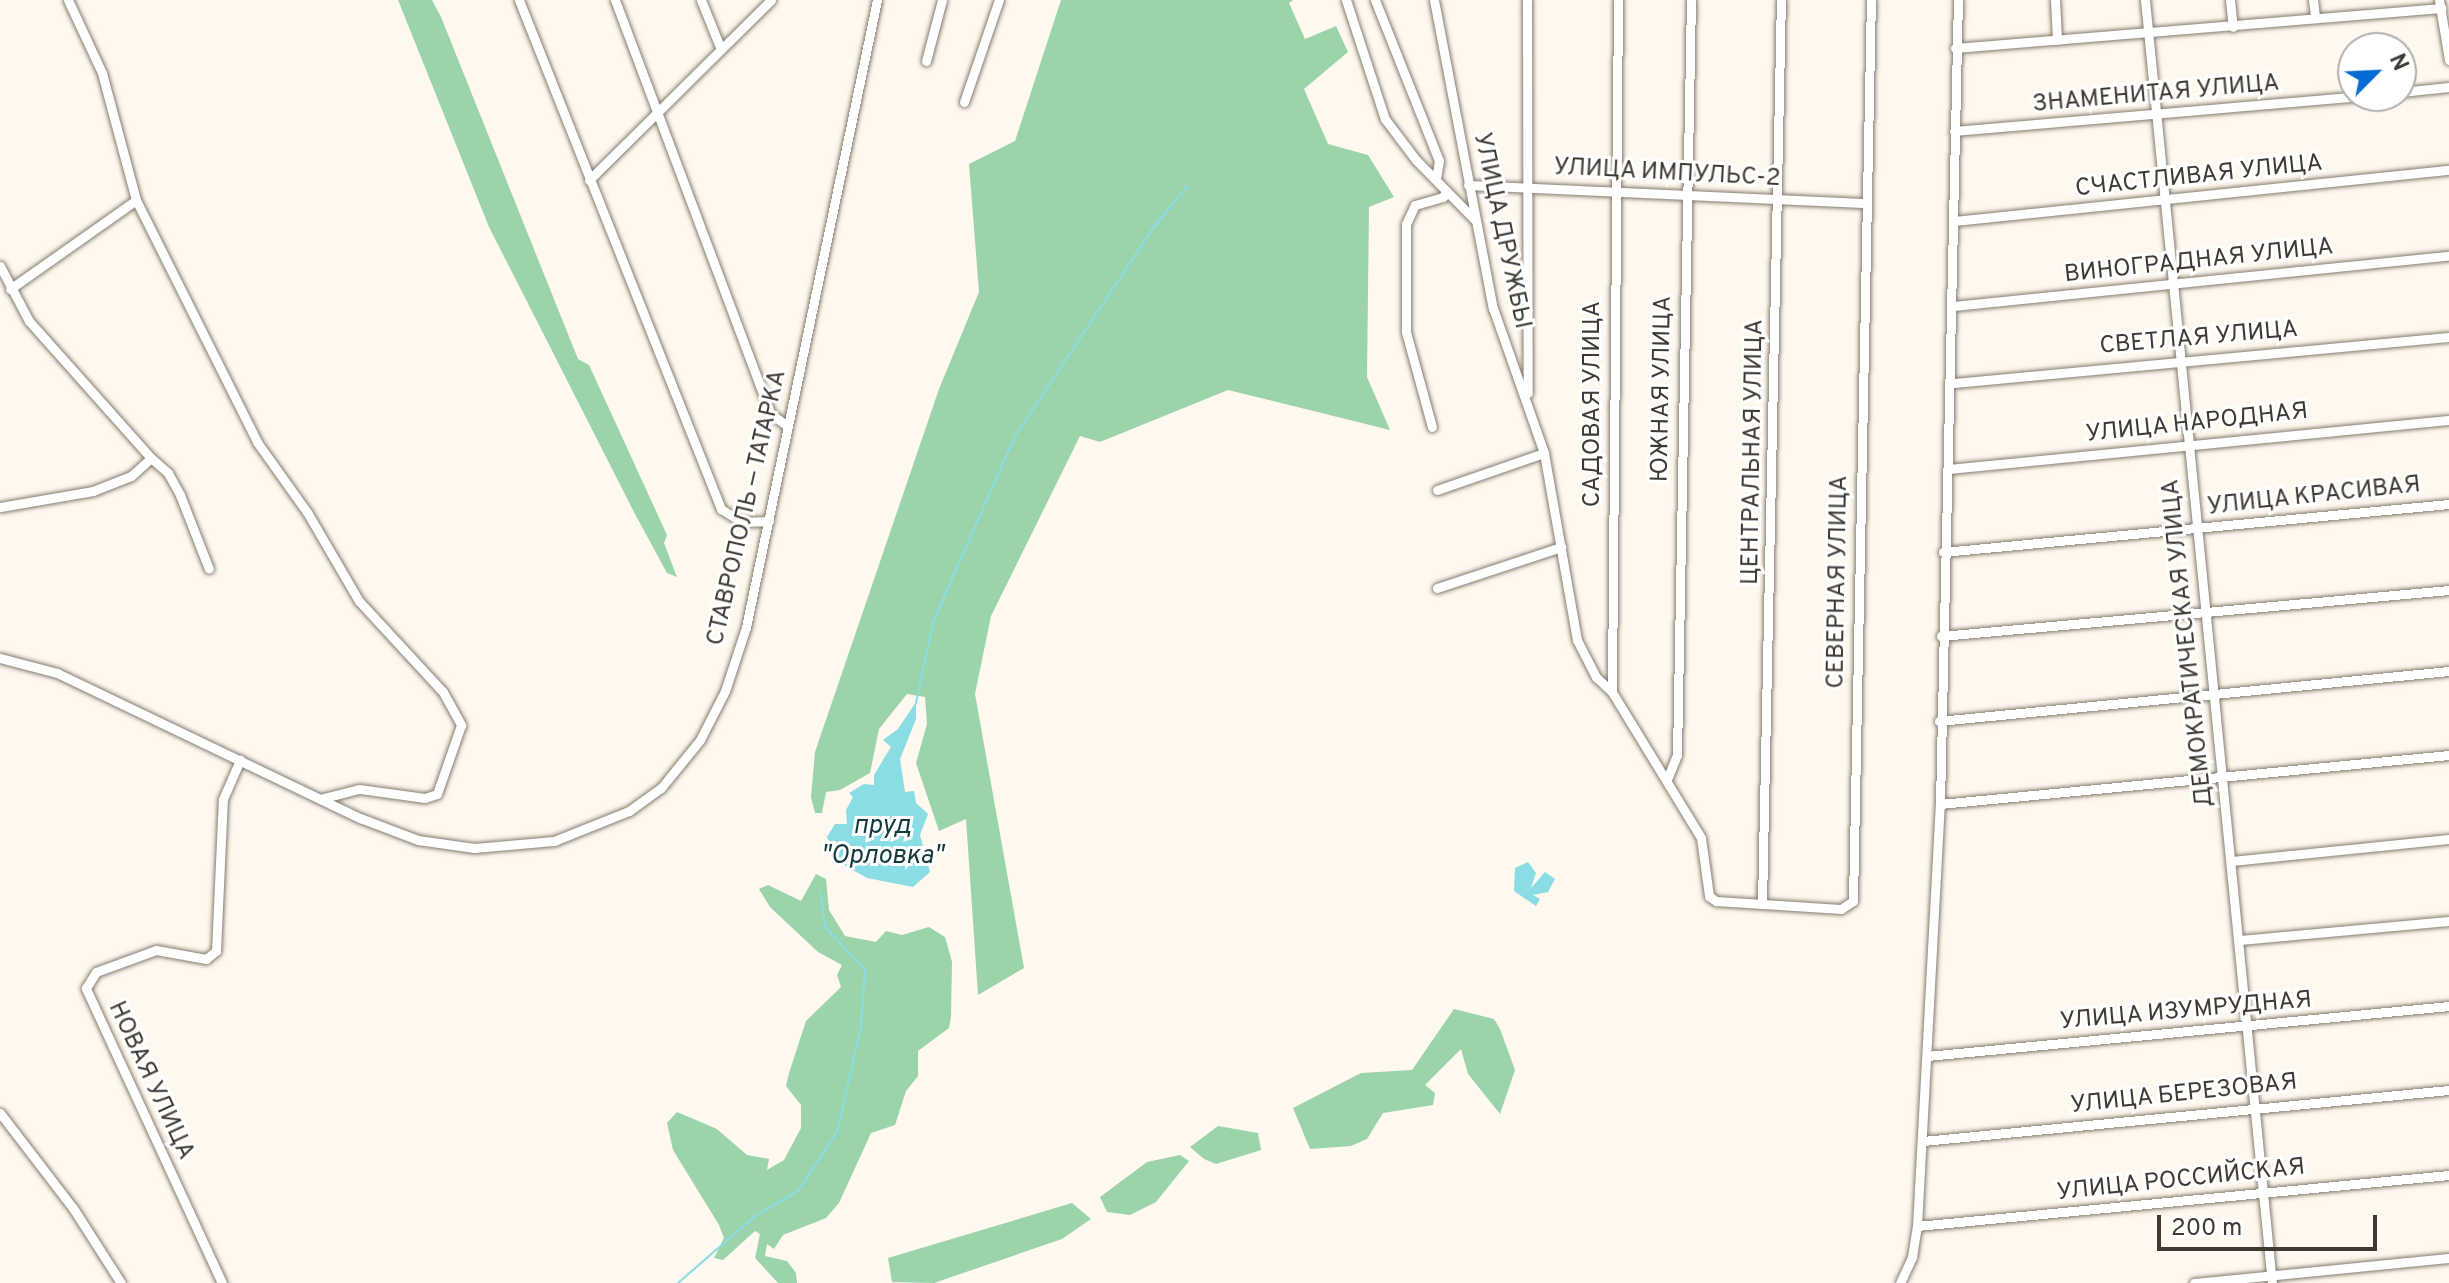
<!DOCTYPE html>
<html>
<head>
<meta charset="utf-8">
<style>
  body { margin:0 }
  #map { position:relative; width:2449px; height:1283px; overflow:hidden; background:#fef8ee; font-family:Overpass,sans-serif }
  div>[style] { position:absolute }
  .forest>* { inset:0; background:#9bd3aa }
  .water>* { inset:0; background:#8adce5 }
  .stream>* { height:2px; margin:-1px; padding:0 1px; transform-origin:1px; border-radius:1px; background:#8adce5 }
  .roads { filter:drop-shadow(0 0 2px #867c6e) drop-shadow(0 0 2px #867c6e) }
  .minor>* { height:9px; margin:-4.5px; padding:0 4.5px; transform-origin:4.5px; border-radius:4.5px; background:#fff }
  span { translate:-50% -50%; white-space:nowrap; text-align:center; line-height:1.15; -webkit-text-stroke:6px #fff; paint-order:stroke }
  .street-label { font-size:24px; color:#3e3933 }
  .water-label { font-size:26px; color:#123a3e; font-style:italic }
  .north { position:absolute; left:2337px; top:32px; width:80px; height:80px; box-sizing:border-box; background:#fff; border:2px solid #b2b0ad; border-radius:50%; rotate:66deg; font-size:22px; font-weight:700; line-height:32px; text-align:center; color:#3e3933 }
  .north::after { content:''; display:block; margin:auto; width:28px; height:36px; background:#056bd4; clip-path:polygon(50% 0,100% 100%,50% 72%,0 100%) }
  .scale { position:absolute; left:2157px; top:1215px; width:220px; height:36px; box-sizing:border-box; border:4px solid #3e3933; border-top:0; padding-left:10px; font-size:24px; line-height:28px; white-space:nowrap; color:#3e3933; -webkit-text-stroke:6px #fff; paint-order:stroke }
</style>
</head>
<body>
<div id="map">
  <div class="forest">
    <div style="clip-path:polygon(398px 0,432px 0,441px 17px,578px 359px,589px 365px,667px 535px,664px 543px,677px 577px,667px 573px,635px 514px,489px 227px)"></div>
    <div style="clip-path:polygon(1061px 0,1293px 0,1289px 3px,1305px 39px,1336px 26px,1348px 52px,1304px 89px,1328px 144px,1368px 155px,1394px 197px,1369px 207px,1367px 377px,1390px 430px,1228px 390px,1100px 442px,1080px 436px,991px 616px,975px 694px,1024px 968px,978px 995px,966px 819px,939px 831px,916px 763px,927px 724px,925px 697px,907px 694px,879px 729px,870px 773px,840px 790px,826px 792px,822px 813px,815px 813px,811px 797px,815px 752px,939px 389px,979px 292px,969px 164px,1015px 141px)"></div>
    <div style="clip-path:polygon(816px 874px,826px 879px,829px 910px,845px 936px,876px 942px,886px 931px,902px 935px,929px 927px,945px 937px,952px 962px,951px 1016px,949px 1028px,918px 1051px,918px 1076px,906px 1091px,895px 1125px,871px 1133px,839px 1203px,826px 1218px,783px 1235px,774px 1249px,767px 1244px,765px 1256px,787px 1261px,796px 1273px,797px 1283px,778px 1283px,755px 1258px,760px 1234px,755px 1231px,723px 1260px,714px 1258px,724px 1238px,719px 1225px,673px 1150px,667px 1123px,677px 1112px,717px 1129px,747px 1155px,769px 1159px,767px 1170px,784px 1160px,801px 1128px,801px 1105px,786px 1086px,789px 1073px,806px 1021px,841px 987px,837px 975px,842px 965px,818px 952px,770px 907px,759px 889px,768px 885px,801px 901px)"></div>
    <div style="clip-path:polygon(1454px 1009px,1494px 1019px,1500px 1029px,1515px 1070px,1500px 1114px,1468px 1074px,1461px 1049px,1425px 1085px,1435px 1093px,1433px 1105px,1383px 1113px,1367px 1139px,1351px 1146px,1310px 1149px,1293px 1108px,1361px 1073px,1412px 1070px)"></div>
    <div style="clip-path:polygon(1218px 1126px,1258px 1133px,1261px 1150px,1216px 1164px,1204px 1159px,1190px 1147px)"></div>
    <div style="clip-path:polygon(1180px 1155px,1189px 1161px,1156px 1202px,1130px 1215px,1107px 1212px,1100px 1197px,1147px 1162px)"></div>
    <div style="clip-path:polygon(1072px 1203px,1091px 1219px,1062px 1239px,934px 1283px,892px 1282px,888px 1258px)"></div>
  </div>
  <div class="water">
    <div style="clip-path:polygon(916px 702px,916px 719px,900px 759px,905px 792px,914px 791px,916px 803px,928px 814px,920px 835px,930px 872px,913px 887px,867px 878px,839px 862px,827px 837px,835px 824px,847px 824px,846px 810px,853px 797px,849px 793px,864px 784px,874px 785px,874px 775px,891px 747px,883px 740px,898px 729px)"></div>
    <div style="clip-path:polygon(1528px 862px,1536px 873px,1531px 888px,1545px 872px,1555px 879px,1548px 892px,1533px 895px,1540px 899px,1536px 906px,1514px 891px,1515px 868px)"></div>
  </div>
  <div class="stream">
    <div style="left:916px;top:703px;width:83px;rotate:-78.1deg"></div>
    <div style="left:933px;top:622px;width:201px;rotate:-66.2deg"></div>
    <div style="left:1014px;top:438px;width:252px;rotate:-56.5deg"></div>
    <div style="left:1153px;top:228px;width:55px;rotate:-50.9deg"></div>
    <div style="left:678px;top:1283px;width:102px;rotate:-41deg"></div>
    <div style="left:755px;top:1216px;width:50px;rotate:-30.2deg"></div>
    <div style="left:798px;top:1191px;width:71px;rotate:-56.5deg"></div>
    <div style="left:837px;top:1132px;width:109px;rotate:-77.2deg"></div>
    <div style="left:861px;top:1026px;width:56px;rotate:-85.9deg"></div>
    <div style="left:865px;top:970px;width:59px;rotate:-132.9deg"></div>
    <div style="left:825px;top:927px;width:34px;rotate:-97deg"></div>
  </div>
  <div class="roads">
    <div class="minor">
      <div style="left:68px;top:0;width:81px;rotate:65deg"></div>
      <div style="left:102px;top:73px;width:131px;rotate:75deg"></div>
      <div style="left:136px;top:200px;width:271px;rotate:63.4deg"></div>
      <div style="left:257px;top:442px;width:86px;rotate:54.5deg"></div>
      <div style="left:307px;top:512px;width:103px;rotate:59.7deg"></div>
      <div style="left:359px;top:601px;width:124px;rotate:47.3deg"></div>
      <div style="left:443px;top:692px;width:38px;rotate:61deg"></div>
      <div style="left:461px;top:725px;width:73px;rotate:109.2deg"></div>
      <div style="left:437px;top:794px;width:13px;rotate:162deg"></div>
      <div style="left:425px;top:798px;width:67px;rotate:-172.2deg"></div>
      <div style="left:359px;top:789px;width:40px;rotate:165.6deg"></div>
      <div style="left:519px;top:0;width:548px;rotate:68.35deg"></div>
      <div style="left:721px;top:509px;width:25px;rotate:32deg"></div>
      <div style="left:742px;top:522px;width:27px;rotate:-2deg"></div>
      <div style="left:615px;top:0;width:441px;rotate:69.4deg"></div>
      <div style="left:770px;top:413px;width:21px;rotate:37deg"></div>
      <div style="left:701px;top:0;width:51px;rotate:68deg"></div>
      <div style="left:1346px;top:0;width:125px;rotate:71.9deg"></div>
      <div style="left:1385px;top:119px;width:51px;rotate:52.9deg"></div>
      <div style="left:1416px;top:160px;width:83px;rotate:45.5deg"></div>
      <div style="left:1375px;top:0;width:173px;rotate:68.3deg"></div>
      <div style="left:1439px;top:161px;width:17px;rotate:100deg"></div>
      <div style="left:1434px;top:0;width:314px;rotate:79.2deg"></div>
      <div style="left:1493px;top:308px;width:154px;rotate:70.6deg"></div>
      <div style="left:1544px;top:453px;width:190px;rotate:80deg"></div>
      <div style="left:1577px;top:640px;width:42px;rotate:62.8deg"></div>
      <div style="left:1596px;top:677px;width:22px;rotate:43deg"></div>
      <div style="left:1527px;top:0;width:393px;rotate:89.9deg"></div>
      <div style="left:1618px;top:0;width:692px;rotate:90.5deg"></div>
      <div style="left:1612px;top:692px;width:171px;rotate:58.6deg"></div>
      <div style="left:1701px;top:838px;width:59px;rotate:82.1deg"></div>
      <div style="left:1709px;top:896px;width:9px;rotate:36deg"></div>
      <div style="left:1716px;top:901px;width:125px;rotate:3.7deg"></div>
      <div style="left:1841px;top:909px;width:14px;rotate:-34deg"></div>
      <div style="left:1853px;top:901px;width:901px;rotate:-88.86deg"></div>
      <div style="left:2055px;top:0;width:40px;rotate:87.1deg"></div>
      <div style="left:2145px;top:0;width:1289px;rotate:84.35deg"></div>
      <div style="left:2230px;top:0;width:27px;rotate:84deg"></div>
      <div style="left:2313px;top:0;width:17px;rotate:83deg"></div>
      <div style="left:2439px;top:0;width:61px;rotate:80.5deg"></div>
      <div style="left:1955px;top:48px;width:488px;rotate:-4.7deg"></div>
      <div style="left:926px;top:61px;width:63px;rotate:-75.3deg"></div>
      <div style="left:2401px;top:92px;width:48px;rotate:-5.9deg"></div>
      <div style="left:964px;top:102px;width:108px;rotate:-71.1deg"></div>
      <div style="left:1954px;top:131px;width:409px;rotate:-4.9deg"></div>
      <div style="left:589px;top:180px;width:256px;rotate:-44.7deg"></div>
      <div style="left:1468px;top:185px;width:396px;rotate:2.6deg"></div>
      <div style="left:1954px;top:221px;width:498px;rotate:-5.9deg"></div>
      <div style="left:0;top:266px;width:62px;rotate:62.2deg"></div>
      <div style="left:29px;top:321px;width:183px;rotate:48.3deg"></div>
      <div style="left:151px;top:458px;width:27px;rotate:138deg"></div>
      <div style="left:131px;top:476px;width:41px;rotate:158.5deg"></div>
      <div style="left:93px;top:491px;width:94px;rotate:170.2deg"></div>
      <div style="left:10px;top:289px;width:154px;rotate:-35.2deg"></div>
      <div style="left:1953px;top:306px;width:499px;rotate:-5.8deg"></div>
      <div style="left:1953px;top:383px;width:498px;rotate:-5.3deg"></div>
      <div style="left:1432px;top:427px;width:98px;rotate:-105.3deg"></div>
      <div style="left:1406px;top:332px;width:108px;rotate:-90deg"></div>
      <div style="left:1406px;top:224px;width:21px;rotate:-65deg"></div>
      <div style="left:1415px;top:205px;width:29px;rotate:-16deg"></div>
      <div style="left:1443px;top:197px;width:7px;rotate:-63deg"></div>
      <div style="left:151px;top:458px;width:23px;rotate:41deg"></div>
      <div style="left:168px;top:473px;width:25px;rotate:61deg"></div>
      <div style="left:180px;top:495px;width:79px;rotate:68.6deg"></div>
      <div style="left:1948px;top:469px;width:503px;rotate:-5.59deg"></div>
      <div style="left:1437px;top:490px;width:113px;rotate:-19.1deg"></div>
      <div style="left:1943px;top:552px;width:508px;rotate:-5.42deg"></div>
      <div style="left:1437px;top:588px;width:131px;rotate:-18.3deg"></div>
      <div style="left:1941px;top:636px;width:510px;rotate:-5.17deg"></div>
      <div style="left:0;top:658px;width:59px;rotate:14.7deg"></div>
      <div style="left:57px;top:673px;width:336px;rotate:25.6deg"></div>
      <div style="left:360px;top:818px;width:62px;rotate:20.8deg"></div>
      <div style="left:418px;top:840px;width:57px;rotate:8.1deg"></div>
      <div style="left:474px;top:848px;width:80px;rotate:-5deg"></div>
      <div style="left:554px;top:841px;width:81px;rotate:-21.8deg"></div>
      <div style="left:629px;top:811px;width:39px;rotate:-36deg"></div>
      <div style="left:661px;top:788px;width:62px;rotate:-50.9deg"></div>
      <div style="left:700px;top:740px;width:55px;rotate:-63deg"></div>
      <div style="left:725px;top:691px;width:67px;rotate:-71.8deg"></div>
      <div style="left:746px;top:627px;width:641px;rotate:-78.2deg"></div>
      <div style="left:1939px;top:721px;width:512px;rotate:-5.6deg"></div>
      <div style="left:1668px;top:777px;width:24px;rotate:-68deg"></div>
      <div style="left:1677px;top:755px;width:755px;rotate:-88.94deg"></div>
      <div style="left:1940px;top:804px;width:511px;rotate:-5.5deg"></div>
      <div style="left:2231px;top:861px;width:219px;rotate:-5.8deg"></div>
      <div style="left:1762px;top:904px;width:904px;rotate:-88.8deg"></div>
      <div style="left:2239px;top:940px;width:211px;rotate:-5.2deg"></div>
      <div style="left:1927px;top:1056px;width:524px;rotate:-5.47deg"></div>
      <div style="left:0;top:1113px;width:120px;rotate:52.5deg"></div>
      <div style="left:73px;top:1208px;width:89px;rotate:57.4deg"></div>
      <div style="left:1923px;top:1141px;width:528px;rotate:-5.54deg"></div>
      <div style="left:1917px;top:1226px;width:534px;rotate:-5.48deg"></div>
      <div style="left:222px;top:1283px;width:325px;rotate:-114.8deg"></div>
      <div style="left:86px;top:988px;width:19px;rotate:-58deg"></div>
      <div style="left:96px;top:972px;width:64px;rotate:-20.1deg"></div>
      <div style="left:156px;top:950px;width:51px;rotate:10.2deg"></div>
      <div style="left:206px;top:959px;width:13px;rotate:-39deg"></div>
      <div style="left:216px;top:951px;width:152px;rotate:-87.4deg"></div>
      <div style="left:223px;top:799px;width:43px;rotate:-66.4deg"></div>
      <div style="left:1900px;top:1283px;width:29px;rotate:-65deg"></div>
      <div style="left:1912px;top:1257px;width:31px;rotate:-81deg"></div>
      <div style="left:1917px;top:1226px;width:423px;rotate:-86.9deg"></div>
      <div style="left:1940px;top:804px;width:804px;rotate:-88.72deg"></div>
      <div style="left:2194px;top:1283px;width:256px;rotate:-5.6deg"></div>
    </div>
  </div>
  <div class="street-label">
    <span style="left:2156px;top:95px;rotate:-5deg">ЗНАМЕНИТАЯ УЛИЦА</span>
    <span style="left:1667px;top:174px;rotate:3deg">УЛИЦА ИМПУЛЬС-2</span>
    <span style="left:2199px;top:177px;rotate:-6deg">СЧАСТЛИВАЯ УЛИЦА</span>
    <span style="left:1501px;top:231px;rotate:78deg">УЛИЦА ДРУЖБЫ</span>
    <span style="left:2199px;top:262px;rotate:-6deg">ВИНОГРАДНАЯ УЛИЦА</span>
    <span style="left:2199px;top:339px;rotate:-5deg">СВЕТЛАЯ УЛИЦА</span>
    <span style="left:1663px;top:389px;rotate:-89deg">ЮЖНАЯ УЛИЦА</span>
    <span style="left:1594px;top:404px;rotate:-90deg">САДОВАЯ УЛИЦА</span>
    <span style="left:2197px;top:424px;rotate:-6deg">УЛИЦА НАРОДНАЯ</span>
    <span style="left:1754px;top:452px;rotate:-89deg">ЦЕНТРАЛЬНАЯ УЛИЦА</span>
    <span style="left:2314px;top:497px;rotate:-6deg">УЛИЦА КРАСИВАЯ</span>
    <span style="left:748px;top:508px;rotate:-77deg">СТАВРОПОЛЬ — ТАТАРКА</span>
    <span style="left:1839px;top:582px;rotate:-89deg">СЕВЕРНАЯ УЛИЦА</span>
    <span style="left:2189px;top:643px;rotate:-96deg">ДЕМОКРАТИЧЕСКАЯ УЛИЦА</span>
    <span style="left:2186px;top:1012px;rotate:-5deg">УЛИЦА ИЗУМРУДНАЯ</span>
    <span style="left:150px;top:1081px;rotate:65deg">НОВАЯ УЛИЦА</span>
    <span style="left:2184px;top:1095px;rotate:-6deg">УЛИЦА БЕРЕЗОВАЯ</span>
    <span style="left:2181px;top:1181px;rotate:-6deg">УЛИЦА РОССИЙСКАЯ</span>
  </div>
  <div class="water-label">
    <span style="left:882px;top:842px">пруд<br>"Орловка"</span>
  </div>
  <div class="north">N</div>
  <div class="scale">200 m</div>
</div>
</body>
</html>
